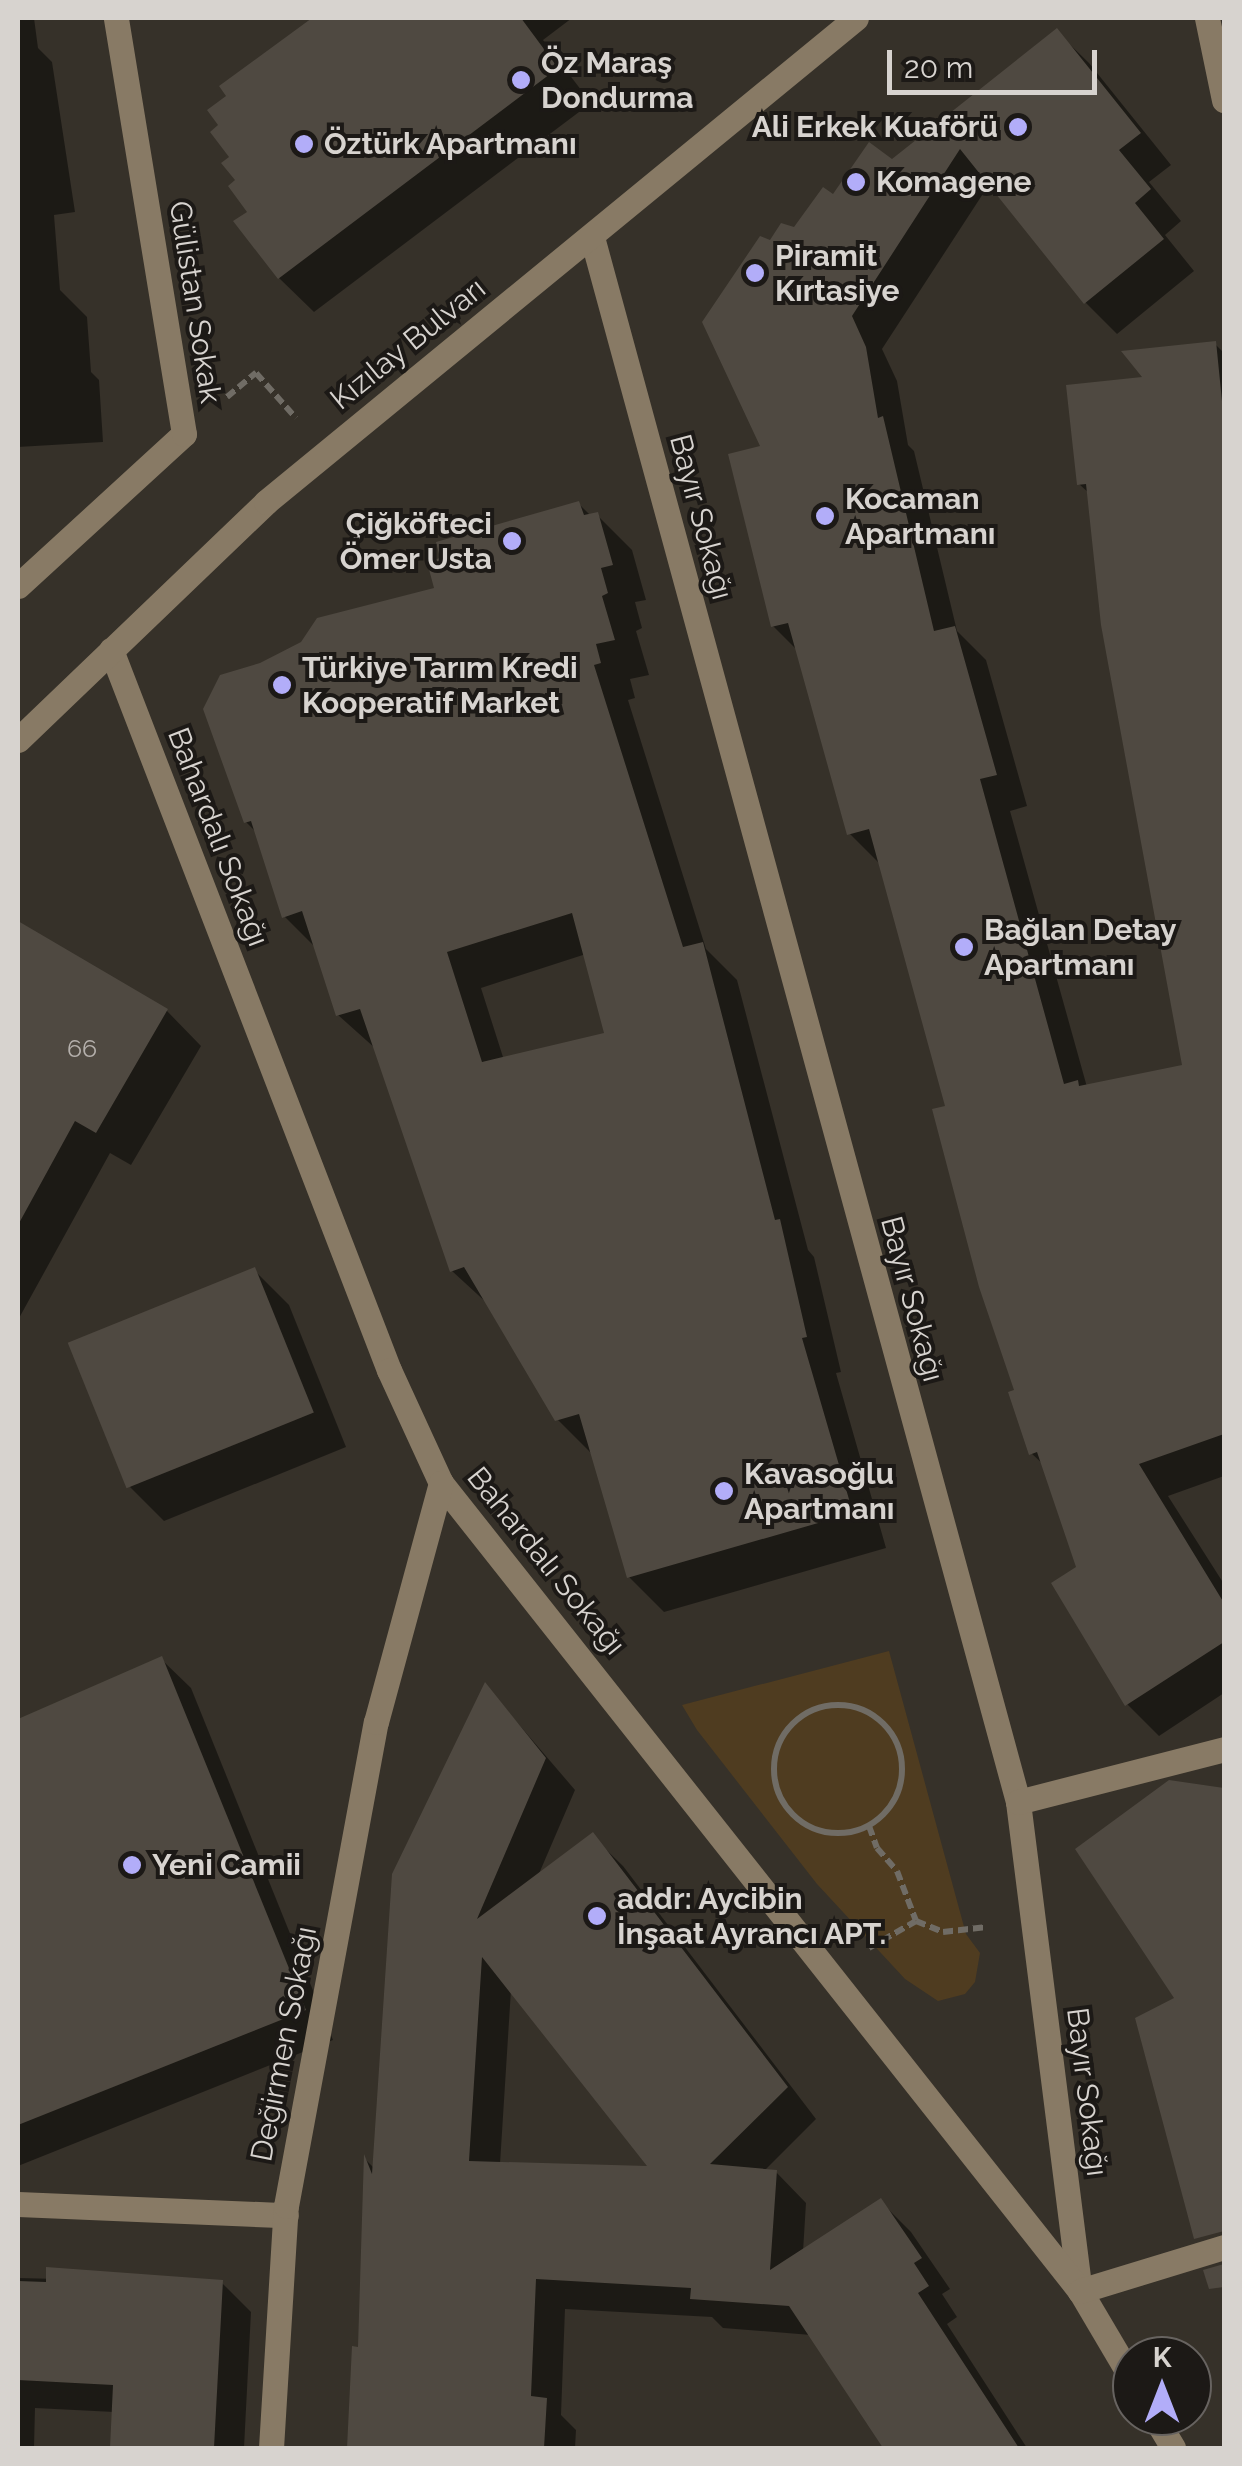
<!DOCTYPE html>
<html>
<head>
<meta charset="utf-8">
<style>
  body { margin:0 }
  #map { position:relative; width:1242px; height:2466px; overflow:hidden; background:#363129; font-family:Raleway,sans-serif }
  div>[style] { position:absolute }
  .green>* { inset:0; background:#4f3c20 }
  .shadow>* { inset:0; background:#0007 }
  .building>* { inset:0; background:#4f4941; transform-origin:0 0 }
  .path>* { height:6px; margin-top:-3px; transform-origin:0; background:repeating-linear-gradient(90deg,#706c65 0 10px,transparent 0 15px) }
  .path>.ring { margin:-3px; padding:0; box-sizing:content-box; background:none; border:6px solid #706c65; border-radius:50% }
  .minor>* { height:25px; margin:-12.5px; padding:0 12.5px; transform-origin:12.5px; border-radius:12.5px; background:#887a65 }
  .dots>* { width:28px; height:28px; translate:-50% -50%; box-sizing:border-box; border:5px solid #1c1916; border-radius:50% }
  span { translate:-50% -50%; white-space:nowrap; text-align:center; line-height:1.15; -webkit-text-stroke:8px #1c1916; paint-order:stroke }
  .number-label { font-size:25px; color:#b5b0ac }
  .number-label span { -webkit-text-stroke-width:0 }
  .poi-label { font-size:30px; color:#d7d3cf; font-weight:700 }
  .left { translate:0 -50%; text-align:left }
  .right { translate:-100% -50%; text-align:right }
  .street-label { font-size:30px; color:#d7d3cf }
  .frame { position:absolute; inset:0; border:20px solid #d7d3cf; pointer-events:none }
  .north { position:absolute; left:1112px; top:2336px; width:100px; height:100px; box-sizing:border-box; background:#1c1916; border:2px solid #676360; border-radius:50%; rotate:0deg; font-size:28px; font-weight:700; line-height:40px; text-align:center; color:#d7d3cf }
  .north::after { content:''; display:block; margin:auto; width:35px; height:45px; background:#b2adf9; clip-path:polygon(50% 0,100% 100%,50% 72%,0 100%) }
  .scale { position:absolute; left:887px; top:50px; width:210px; height:45px; box-sizing:border-box; border:5px solid #d7d3cf; border-top:0; padding-left:12px; font-size:30px; line-height:35px; white-space:nowrap; color:#d7d3cf; -webkit-text-stroke:8px #1c1916; paint-order:stroke }
</style>
</head>
<body>
<div id="map">
  <div class="green">
    <div style="clip-path:polygon(889px 1651px,966px 1934px,980px 1953px,975px 1982px,965px 1994px,938px 2001px,905px 1979px,817px 1884px,697px 1730px,682px 1705px)"></div>
  </div>
  <div class="shadow">
    <div style="clip-path:polygon(18px 18px,34px 18px,38px 48px,52px 62px,75px 212px,54px 215px,60px 290px,87px 317px,91px 372px,99px 380px,103px 442px,18px 447px)"></div>
    <div style="clip-path:polygon(316px 18px,572px 18px,543px 40px,591px 103px,314px 312px,279px 278px,250px 212px,222px 125px,230px 96px,223px 87px)"></div>
    <div style="clip-path:polygon(1057px 32px,1089px 63px,1171px 165px,1149px 182px,1181px 221px,1165px 235px,1194px 271px,1117px 334px,1085px 302px,990px 183px,882px 349px,897px 381px,908px 445px,914px 451px,957px 631px,986px 660px,1027px 806px,1010px 811px,1087px 1087px,1185px 1067px,1090px 494px,1079px 484px,1147px 379px,1215px 344px,1224px 353px,1224px 1476px,1168px 1496px,1224px 1584px,1224px 1693px,1159px 1736px,1127px 1704px,1045px 1466px,1031px 1453px,948px 1108px,882px 866px,850px 834px,799px 652px,773px 626px,764px 448px,771px 243px,892px 162px)"></div>
    <div style="clip-path:polygon(evenodd,579px 504px,591px 516px,597px 515px,632px 550px,646px 600px,635px 602px,642px 628px,636px 631px,649px 675px,630px 679px,635px 698px,628px 700px,706px 949px,737px 980px,808px 1250px,814px 1257px,841px 1372px,836px 1373px,886px 1548px,664px 1612px,629px 1577px,594px 1456px,557px 1419px,489px 1305px,452px 1271px,376px 1049px,338px 1015px,317px 949px,284px 916px,257px 833px,246px 822px,261px 665px,438px 590px,579px 504px,586px 954px,607px 1034px,509px 1060px,503px 1057px,481px 988px,586px 954px)"></div>
    <div style="clip-path:polygon(18px 924px,167px 1011px,201px 1046px,131px 1165px,110px 1153px,18px 1320px)"></div>
    <div style="clip-path:polygon(254px 1270px,289px 1305px,346px 1447px,164px 1521px,130px 1487px)"></div>
    <div style="clip-path:polygon(161px 1659px,191px 1688px,333px 2040px,18px 2166px,18px 1721px)"></div>
    <div style="clip-path:polygon(evenodd,486px 1686px,575px 1790px,538px 1876px,592px 1836px,623px 1866px,816px 2119px,764px 2171px,776px 2172px,806px 2203px,803px 2252px,880px 2201px,911px 2232px,950px 2289px,942px 2294px,957px 2317px,947px 2324px,1027px 2448px,886px 2448px,811px 2335px,723px 2328px,712px 2317px,565px 2309px,561px 2415px,576px 2430px,575px 2448px,350px 2448px,354px 2349px,361px 2349px,366px 2160px,375px 2169px,486px 1686px,511px 1990px,652px 2168px,500px 2164px,511px 1990px)"></div>
    <div style="clip-path:polygon(1217px 1790px,1224px 1797px,1224px 2229px,1218px 2231px,1177px 1998px)"></div>
    <div style="clip-path:polygon(18px 2278px,222px 2283px,251px 2312px,244px 2448px,112px 2448px,114px 2412px,35px 2408px,34px 2448px,18px 2448px)"></div>
  </div>
  <div class="building">
    <div style="clip-path:polygon(312px 18px,521px 18px,558px 68px,278px 279px,233px 221px,247px 212px,228px 186px,235px 180px,221px 163px,229px 157px,210px 132px,218px 125px,207px 110px,226px 96px,219px 86px)"></div>
    <div style="clip-path:polygon(1057px 28px,1141px 133px,1119px 150px,1151px 189px,1135px 203px,1164px 239px,1084px 304px,960px 149px,852px 316px,866px 347px,878px 418px,883px 416px,934px 631px,955px 626px,997px 775px,980px 779px,1064px 1084px,1078px 1080px,1079px 1086px,1182px 1065px,1101px 625px,1086px 484px,1077px 485px,1066px 385px,1142px 377px,1121px 351px,1216px 341px,1224px 421px,1224px 1434px,1139px 1464px,1224px 1603px,1224px 1642px,1125px 1706px,1051px 1583px,1076px 1567px,1037px 1452px,1029px 1455px,1008px 1392px,1014px 1390px,979px 1287px,932px 1109px,945px 1106px,869px 829px,847px 835px,788px 623px,771px 627px,728px 454px,760px 446px,702px 322px,760px 236px,770px 240px,781px 223px,794px 227px,823px 187px,833px 194px,869px 142px,892px 159px)"></div>
    <div style="clip-path:polygon(evenodd,579px 501px,584px 515px,598px 512px,613px 565px,601px 568px,608px 593px,602px 596px,615px 640px,596px 644px,601px 663px,594px 665px,683px 947px,703px 942px,775px 1220px,780px 1219px,807px 1337px,802px 1338px,853px 1513px,627px 1578px,579px 1414px,555px 1421px,464px 1267px,450px 1272px,360px 1009px,336px 1016px,302px 911px,282px 918px,251px 821px,244px 823px,203px 709px,220px 675px,260px 663px,301px 642px,317px 618px,434px 588px,427px 562px,440px 558px,436px 542px,579px 501px,572px 913px,604px 1033px,482px 1062px,447px 952px,572px 913px)"></div>
    <div style="clip-path:polygon(18px 921px,168px 1009px,96px 1133px,75px 1121px,18px 1225px)"></div>
    <div style="left:255px;top:1267px;width:157px;height:202px;rotate:68deg"></div>
    <div style="clip-path:polygon(162px 1656px,306px 2010px,18px 2125px,18px 1719px)"></div>
    <div style="clip-path:polygon(evenodd,485px 1682px,546px 1758px,477px 1919px,593px 1832px,788px 2087px,710px 2164px,777px 2170px,770px 2270px,881px 2198px,922px 2258px,914px 2263px,929px 2286px,918px 2293px,1019px 2448px,883px 2448px,789px 2306px,690px 2299px,691px 2288px,536px 2279px,531px 2396px,547px 2398px,544px 2448px,347px 2448px,352px 2346px,358px 2347px,364px 2154px,372px 2174px,392px 1874px,485px 1682px,482px 1957px,647px 2166px,469px 2161px,482px 1957px)"></div>
    <div style="clip-path:polygon(1169px 1780px,1224px 1788px,1224px 2231px,1194px 2239px,1135px 2018px,1174px 1998px,1075px 1849px)"></div>
    <div style="clip-path:polygon(1224px 2264px,1224px 2287px,1209px 2289px,1203px 2270px)"></div>
    <div style="clip-path:polygon(46px 2267px,223px 2280px,214px 2448px,110px 2448px,113px 2385px,18px 2380px,18px 2281px,46px 2282px)"></div>
  </div>
  <div class="path">
    <div style="left:227px;top:397px;width:38px;rotate:-40deg"></div>
    <div style="left:256px;top:373px;width:60px;rotate:48.4deg"></div>
    <div class="ring" style="left:774px;top:1705px;width:122px;height:122px"></div>
    <div style="left:869px;top:1826px;width:23px;rotate:70deg"></div>
    <div style="left:877px;top:1848px;width:30px;rotate:49deg"></div>
    <div style="left:897px;top:1871px;width:53px;rotate:69.2deg"></div>
    <div style="left:916px;top:1921px;width:29px;rotate:22deg"></div>
    <div style="left:943px;top:1932px;width:44px;rotate:-6.5deg"></div>
    <div style="left:869px;top:1948px;width:54px;rotate:-29.9deg"></div>
  </div>
  <div class="minor">
    <div style="left:1207px;top:18px;width:84px;rotate:78.3deg"></div>
    <div style="left:592px;top:237px;width:1622px;rotate:74.77deg"></div>
    <div style="left:1018px;top:1802px;width:493px;rotate:82.8deg"></div>
    <div style="left:1080px;top:2291px;width:102px;rotate:59.4deg"></div>
    <div style="left:18px;top:586px;width:225px;rotate:-42.5deg"></div>
    <div style="left:184px;top:434px;width:422px;rotate:-99.3deg"></div>
    <div style="left:111px;top:650px;width:772px;rotate:68.89deg"></div>
    <div style="left:389px;top:1370px;width:124px;rotate:65.3deg"></div>
    <div style="left:441px;top:1483px;width:1030px;rotate:51.66deg"></div>
    <div style="left:1080px;top:2291px;width:151px;rotate:-17deg"></div>
    <div style="left:18px;top:740px;width:344px;rotate:-43.8deg"></div>
    <div style="left:266px;top:502px;width:763px;rotate:-39.36deg"></div>
    <div style="left:1018px;top:1802px;width:213px;rotate:-14.4deg"></div>
    <div style="left:18px;top:2204px;width:268px;rotate:2.4deg"></div>
    <div style="left:1154px;top:2416px;width:37px;rotate:59deg"></div>
    <div style="left:271px;top:2448px;width:242px;rotate:-86.5deg"></div>
    <div style="left:286px;top:2206px;width:492px;rotate:-79.5deg"></div>
    <div style="left:376px;top:1722px;width:248px;rotate:-74.8deg"></div>
  </div>
  <div class="dots">
    <div style="left:521px;top:80px;background:#b2adf9"></div>
    <div style="left:1018px;top:127px;background:#b2adf9"></div>
    <div style="left:304px;top:144px;background:#b2adf9"></div>
    <div style="left:856px;top:182px;background:#b2adf9"></div>
    <div style="left:755px;top:273px;background:#b2adf9"></div>
    <div style="left:825px;top:516px;background:#b2adf9"></div>
    <div style="left:512px;top:541px;background:#b2adf9"></div>
    <div style="left:282px;top:685px;background:#b2adf9"></div>
    <div style="left:964px;top:947px;background:#b2adf9"></div>
    <div style="left:724px;top:1491px;background:#b2adf9"></div>
    <div style="left:132px;top:1865px;background:#b2adf9"></div>
    <div style="left:597px;top:1916px;background:#b2adf9"></div>
  </div>
  <div class="number-label">
    <span style="left:82px;top:1048px">66</span>
  </div>
  <div class="poi-label">
    <span class="left" style="left:541px;top:80px">Öz Maraş<br>Dondurma</span>
    <span class="right" style="left:998px;top:127px">Ali Erkek Kuaförü</span>
    <span class="left" style="left:324px;top:144px">Öztürk Apartmanı</span>
    <span class="left" style="left:876px;top:182px">Komagene</span>
    <span class="left" style="left:775px;top:273px">Piramit<br>Kırtasiye</span>
    <span class="left" style="left:845px;top:516px">Kocaman<br>Apartmanı</span>
    <span class="right" style="left:492px;top:541px">Çiğköfteci<br>Ömer Usta</span>
    <span class="left" style="left:302px;top:685px">Türkiye Tarım Kredi<br>Kooperatif Market</span>
    <span class="left" style="left:984px;top:947px">Bağlan Detay<br>Apartmanı</span>
    <span class="left" style="left:744px;top:1491px">Kavasoğlu<br>Apartmanı</span>
    <span class="left" style="left:152px;top:1865px">Yeni Camii</span>
    <span class="left" style="left:617px;top:1916px">addr: Aycibin<br>İnşaat Ayrancı APT.</span>
  </div>
  <div class="street-label">
    <span style="left:195px;top:302px;rotate:81deg">Gülistan Sokak</span>
    <span style="left:408px;top:344px;rotate:-39deg">Kızılay Bulvarı</span>
    <span style="left:701px;top:517px;rotate:75deg">Bayır Sokağı</span>
    <span style="left:218px;top:837px;rotate:69deg">Bahardalı Sokağı</span>
    <span style="left:912px;top:1299px;rotate:75deg">Bayır Sokağı</span>
    <span style="left:546px;top:1561px;rotate:51deg">Bahardalı Sokağı</span>
    <span style="left:284px;top:2044px;rotate:-79deg">Değirmen Sokağı</span>
    <span style="left:1087px;top:2092px;rotate:83deg">Bayır Sokağı</span>
  </div>
  <div class="frame"></div>
  <div class="north">K</div>
  <div class="scale">20 m</div>
</div>
</body>
</html>
